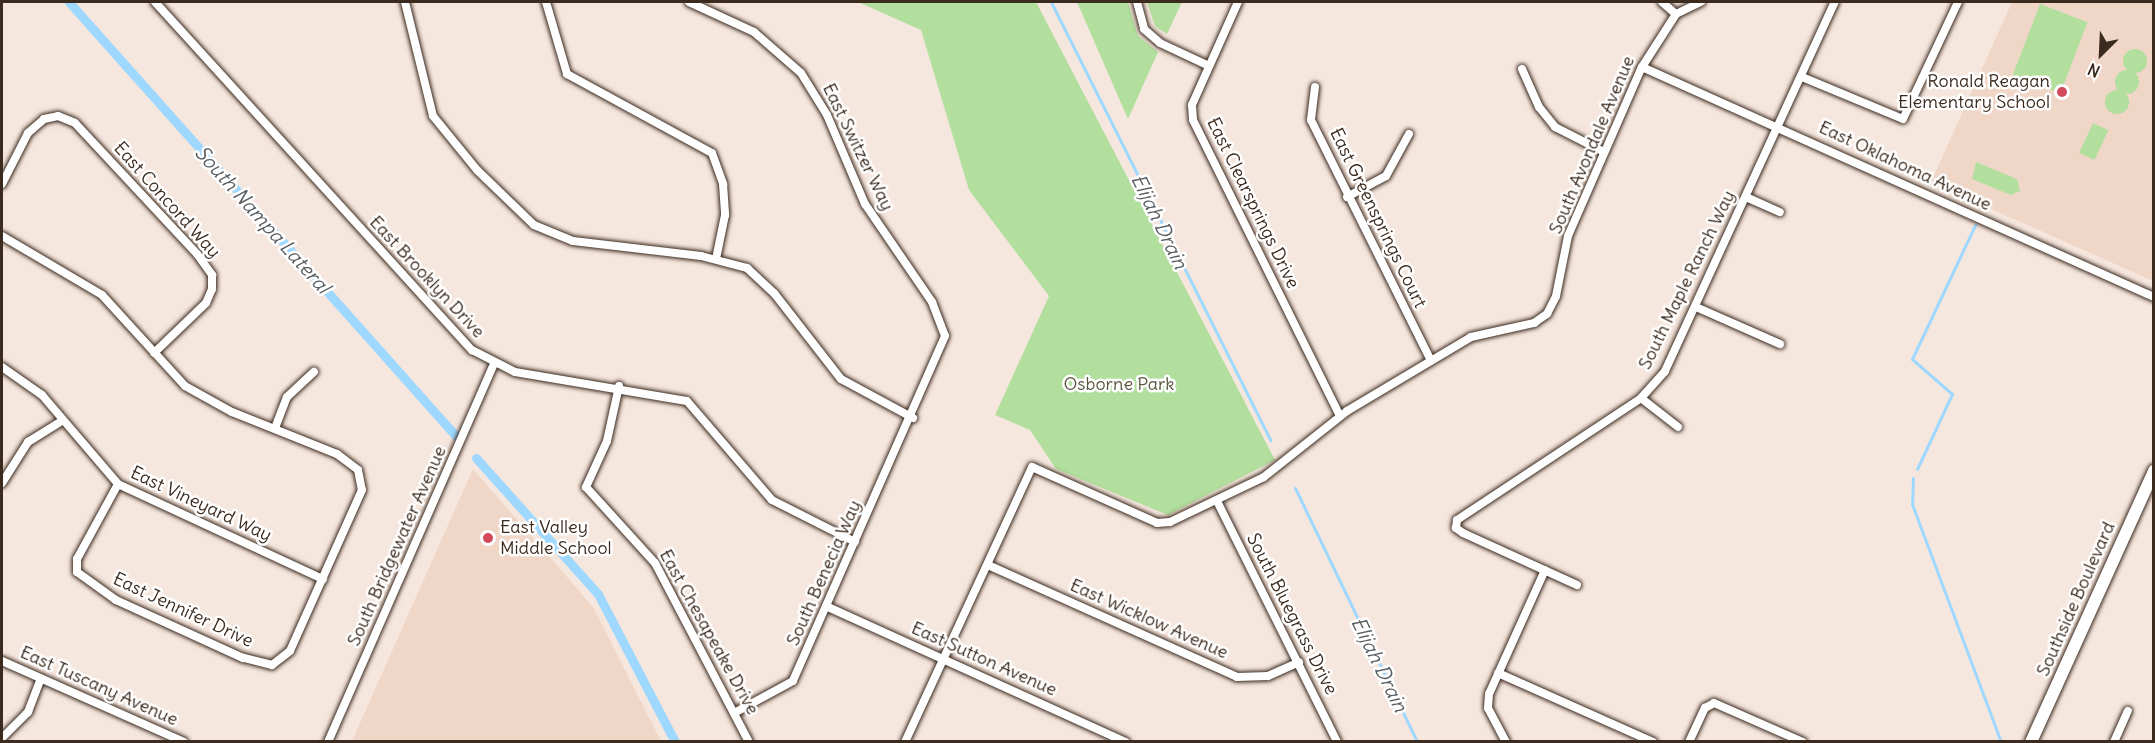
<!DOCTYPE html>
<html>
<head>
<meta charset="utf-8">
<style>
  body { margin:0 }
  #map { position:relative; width:2155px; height:743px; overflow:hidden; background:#f6e7de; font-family:Delius,sans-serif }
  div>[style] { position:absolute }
  .built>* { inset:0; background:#efd6c7 }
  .green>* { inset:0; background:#b2df9d; transform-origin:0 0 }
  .round { border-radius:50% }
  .stream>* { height:3px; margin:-1.5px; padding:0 1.5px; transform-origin:1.5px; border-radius:1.5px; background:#9fd8ff }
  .canal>* { height:9px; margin:-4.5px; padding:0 4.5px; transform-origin:4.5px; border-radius:4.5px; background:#9fd8ff }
  .roads { filter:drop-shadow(0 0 2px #3b2a1e) drop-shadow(0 0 2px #3b2a1e) }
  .street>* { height:8px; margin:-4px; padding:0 4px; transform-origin:4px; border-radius:4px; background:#fff }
  .secondary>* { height:12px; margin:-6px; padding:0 6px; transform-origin:6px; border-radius:6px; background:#fff }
  .dots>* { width:16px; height:16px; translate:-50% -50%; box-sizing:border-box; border:3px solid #fff; border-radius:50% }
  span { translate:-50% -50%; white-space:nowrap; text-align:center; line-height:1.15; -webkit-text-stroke:5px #fff; paint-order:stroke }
  .poi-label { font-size:18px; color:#3b2a1e }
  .right { translate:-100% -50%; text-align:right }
  .left { translate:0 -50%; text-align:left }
  .street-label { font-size:18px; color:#3b2a1e }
  .park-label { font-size:18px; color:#59573e }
  .water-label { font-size:20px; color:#595e62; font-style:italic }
  .frame { position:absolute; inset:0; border:3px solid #3b2a1e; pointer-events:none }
  .north { position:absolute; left:2071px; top:24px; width:60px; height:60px; -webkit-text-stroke:4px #fff; paint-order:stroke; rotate:204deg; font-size:16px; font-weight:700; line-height:24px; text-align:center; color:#3b2a1e }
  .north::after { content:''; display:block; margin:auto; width:21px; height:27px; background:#3b2a1e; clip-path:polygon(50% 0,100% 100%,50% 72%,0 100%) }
</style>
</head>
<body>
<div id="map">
  <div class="built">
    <div style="clip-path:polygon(2012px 2px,2153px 2px,2153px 281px,1931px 182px)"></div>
    <div style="clip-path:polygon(473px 469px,593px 607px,661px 741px,352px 741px)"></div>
  </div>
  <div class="green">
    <div style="clip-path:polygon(858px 2px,1036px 2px,1275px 460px,1168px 515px,1056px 469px,1030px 430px,995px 415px,1049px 296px,969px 190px,921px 30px)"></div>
    <div style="clip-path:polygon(1077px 2px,1128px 2px,1138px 36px,1158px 52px,1128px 119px)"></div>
    <div style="clip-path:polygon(1147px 2px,1182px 2px,1167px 34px,1155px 26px)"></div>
    <div style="left:2040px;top:4px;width:51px;height:76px;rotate:21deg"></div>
    <div class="round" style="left:2123px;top:49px;width:24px;height:24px"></div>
    <div class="round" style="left:2115px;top:70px;width:24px;height:24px"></div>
    <div class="round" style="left:2105px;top:90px;width:24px;height:24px"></div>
    <div style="left:2093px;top:123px;width:17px;height:33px;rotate:25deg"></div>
    <div style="clip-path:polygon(1976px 162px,2017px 179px,2020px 191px,2011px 195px,1972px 179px)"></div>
  </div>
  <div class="stream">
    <div style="left:1051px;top:2px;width:490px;rotate:63.4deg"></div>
    <div style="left:1917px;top:469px;width:83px;rotate:-65deg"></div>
    <div style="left:1952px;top:394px;width:53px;rotate:-138.8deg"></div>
    <div style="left:1912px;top:359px;width:148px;rotate:-64.8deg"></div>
    <div style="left:1913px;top:478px;width:26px;rotate:92deg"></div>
    <div style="left:1912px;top:504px;width:254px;rotate:69.5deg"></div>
    <div style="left:1295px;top:488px;width:282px;rotate:64.3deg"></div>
  </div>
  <div class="canal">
    <div style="left:69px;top:2px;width:581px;rotate:48.28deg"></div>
    <div style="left:476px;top:458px;width:183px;rotate:48.1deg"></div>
    <div style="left:598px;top:594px;width:167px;rotate:62.5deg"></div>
  </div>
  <div class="roads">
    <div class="street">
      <div style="left:155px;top:2px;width:471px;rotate:47.7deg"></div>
      <div style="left:472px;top:350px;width:48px;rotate:27.1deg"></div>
      <div style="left:515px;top:372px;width:174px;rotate:9.6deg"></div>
      <div style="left:687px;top:401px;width:130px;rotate:49.4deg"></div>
      <div style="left:772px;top:500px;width:93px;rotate:26.8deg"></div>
      <div style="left:405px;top:2px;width:117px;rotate:76.2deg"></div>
      <div style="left:433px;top:116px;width:70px;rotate:50.8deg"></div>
      <div style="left:477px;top:170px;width:79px;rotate:44deg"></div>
      <div style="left:534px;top:225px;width:42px;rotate:22.3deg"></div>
      <div style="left:573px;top:241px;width:129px;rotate:6.7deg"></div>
      <div style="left:701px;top:256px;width:48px;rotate:14.6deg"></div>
      <div style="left:747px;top:268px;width:37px;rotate:43deg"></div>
      <div style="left:774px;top:293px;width:109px;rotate:52.1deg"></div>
      <div style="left:841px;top:379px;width:82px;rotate:28.4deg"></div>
      <div style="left:546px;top:2px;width:75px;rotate:73.7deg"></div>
      <div style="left:567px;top:74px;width:165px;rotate:28.6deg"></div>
      <div style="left:712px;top:153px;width:33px;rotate:70deg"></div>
      <div style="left:723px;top:184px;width:31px;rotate:86deg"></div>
      <div style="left:725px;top:215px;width:45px;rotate:101.6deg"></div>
      <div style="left:689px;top:2px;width:72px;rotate:24.8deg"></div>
      <div style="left:754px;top:32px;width:62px;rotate:41.1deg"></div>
      <div style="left:801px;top:73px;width:49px;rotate:58.2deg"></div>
      <div style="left:827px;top:115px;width:97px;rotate:66.9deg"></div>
      <div style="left:865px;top:204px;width:119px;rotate:55.6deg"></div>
      <div style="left:932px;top:302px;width:36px;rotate:69deg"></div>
      <div style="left:945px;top:336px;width:377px;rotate:113.8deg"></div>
      <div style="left:793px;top:681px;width:67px;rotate:151.5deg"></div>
      <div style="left:1137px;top:2px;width:28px;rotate:75deg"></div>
      <div style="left:1144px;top:29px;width:21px;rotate:41deg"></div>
      <div style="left:1160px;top:43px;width:54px;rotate:25.1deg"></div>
      <div style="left:1238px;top:2px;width:113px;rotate:114.1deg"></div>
      <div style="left:1192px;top:105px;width:15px;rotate:86deg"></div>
      <div style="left:1193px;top:120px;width:330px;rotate:63.6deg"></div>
      <div style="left:1662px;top:2px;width:18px;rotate:41deg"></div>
      <div style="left:1642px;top:67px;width:561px;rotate:24.19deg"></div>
      <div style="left:1522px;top:69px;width:42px;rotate:65.9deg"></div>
      <div style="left:1539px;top:107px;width:26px;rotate:51deg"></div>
      <div style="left:1555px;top:127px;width:55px;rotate:27deg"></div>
      <div style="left:1802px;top:77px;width:109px;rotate:22.6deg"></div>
      <div style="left:1903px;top:119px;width:129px;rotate:-64.8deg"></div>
      <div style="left:1315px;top:87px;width:33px;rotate:97deg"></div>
      <div style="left:1311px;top:120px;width:269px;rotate:63.5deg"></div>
      <div style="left:2px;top:184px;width:57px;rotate:-63deg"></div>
      <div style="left:28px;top:133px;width:21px;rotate:-41deg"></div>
      <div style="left:44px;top:119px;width:14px;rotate:-12deg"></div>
      <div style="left:58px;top:116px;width:18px;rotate:22deg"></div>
      <div style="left:75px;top:123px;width:179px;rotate:47deg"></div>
      <div style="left:197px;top:254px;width:26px;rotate:54deg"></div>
      <div style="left:212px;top:275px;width:14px;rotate:90deg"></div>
      <div style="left:212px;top:289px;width:15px;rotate:113deg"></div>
      <div style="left:206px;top:303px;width:72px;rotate:136.1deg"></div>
      <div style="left:1347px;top:197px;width:44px;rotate:-28.3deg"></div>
      <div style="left:1386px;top:176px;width:48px;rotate:-61.3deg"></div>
      <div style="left:1746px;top:197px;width:37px;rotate:24deg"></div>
      <div style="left:2px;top:236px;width:116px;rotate:30.5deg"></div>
      <div style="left:102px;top:295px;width:123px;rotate:47.6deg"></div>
      <div style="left:185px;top:386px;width:54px;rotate:29deg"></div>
      <div style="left:232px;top:412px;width:113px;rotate:21.8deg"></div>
      <div style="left:337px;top:454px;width:26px;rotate:37deg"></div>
      <div style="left:358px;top:470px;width:20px;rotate:79deg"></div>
      <div style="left:362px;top:490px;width:176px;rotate:114.1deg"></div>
      <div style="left:290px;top:651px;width:23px;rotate:142deg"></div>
      <div style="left:272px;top:665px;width:30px;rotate:-166deg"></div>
      <div style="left:243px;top:658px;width:140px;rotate:-155.5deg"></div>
      <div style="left:116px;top:600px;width:48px;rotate:-144.3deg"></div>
      <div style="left:77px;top:572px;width:13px;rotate:-90deg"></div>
      <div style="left:77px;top:559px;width:85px;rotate:-61.3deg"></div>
      <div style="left:1696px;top:307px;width:92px;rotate:23.8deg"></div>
      <div style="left:2px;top:367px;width:49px;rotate:35deg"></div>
      <div style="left:42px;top:395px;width:117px;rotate:49.5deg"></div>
      <div style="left:118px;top:484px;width:226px;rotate:24.9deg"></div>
      <div style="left:619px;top:386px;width:56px;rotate:102.3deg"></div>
      <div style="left:607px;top:441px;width:51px;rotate:114.5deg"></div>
      <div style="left:586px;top:487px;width:103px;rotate:47.8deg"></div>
      <div style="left:655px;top:563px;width:202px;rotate:62.3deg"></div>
      <div style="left:1641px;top:398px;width:47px;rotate:38.1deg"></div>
      <div style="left:275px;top:428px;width:33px;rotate:-69deg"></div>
      <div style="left:287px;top:397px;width:37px;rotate:-43deg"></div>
      <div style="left:2px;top:483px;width:49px;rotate:-57.6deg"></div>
      <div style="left:28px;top:442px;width:40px;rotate:-32deg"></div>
      <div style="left:1217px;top:501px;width:269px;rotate:63.5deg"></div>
      <div style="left:988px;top:565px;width:273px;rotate:24.2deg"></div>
      <div style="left:1237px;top:677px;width:31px;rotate:-2deg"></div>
      <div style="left:1268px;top:676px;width:34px;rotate:-24deg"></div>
      <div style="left:1577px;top:585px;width:125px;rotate:-155.5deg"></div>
      <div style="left:1463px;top:533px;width:9px;rotate:-144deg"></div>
      <div style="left:1456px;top:528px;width:8px;rotate:-83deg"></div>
      <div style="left:1457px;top:520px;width:221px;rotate:-33.5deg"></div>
      <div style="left:1641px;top:398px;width:36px;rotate:-48deg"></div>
      <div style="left:1665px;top:371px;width:406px;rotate:-65.3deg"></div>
      <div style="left:828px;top:607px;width:327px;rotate:24.4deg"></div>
      <div style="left:2px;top:661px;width:199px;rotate:24deg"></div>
      <div style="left:1498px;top:673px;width:170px;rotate:24deg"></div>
      <div style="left:2px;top:738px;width:37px;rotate:-45deg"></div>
      <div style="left:28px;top:712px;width:36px;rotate:-69deg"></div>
      <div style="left:328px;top:742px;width:413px;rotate:-66.3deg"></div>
      <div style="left:905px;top:742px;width:303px;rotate:-65.2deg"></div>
      <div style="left:1032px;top:467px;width:137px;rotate:24.1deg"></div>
      <div style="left:1157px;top:523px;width:13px;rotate:-4deg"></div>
      <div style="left:1170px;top:522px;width:104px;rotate:-25.6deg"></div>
      <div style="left:1264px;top:477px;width:106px;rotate:-38.5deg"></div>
      <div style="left:1347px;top:411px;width:144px;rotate:-30.8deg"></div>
      <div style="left:1471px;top:337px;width:65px;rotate:-12.5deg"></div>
      <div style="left:1534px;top:323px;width:16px;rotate:-35deg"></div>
      <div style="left:1547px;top:314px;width:20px;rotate:-63deg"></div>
      <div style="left:1556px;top:296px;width:61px;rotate:-78.7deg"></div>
      <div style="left:1568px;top:236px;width:184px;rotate:-66.4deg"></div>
      <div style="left:1642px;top:67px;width:63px;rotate:-57.3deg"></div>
      <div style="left:1676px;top:14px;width:28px;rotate:-26deg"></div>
      <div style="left:1506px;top:742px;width:38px;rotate:-118deg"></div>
      <div style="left:1488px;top:708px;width:14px;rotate:-86deg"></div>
      <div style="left:1489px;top:694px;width:136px;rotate:-65.7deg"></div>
      <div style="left:1689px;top:742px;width:38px;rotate:-65deg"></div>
      <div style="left:1705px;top:708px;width:10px;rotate:-29deg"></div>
      <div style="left:1714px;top:703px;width:97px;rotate:23.7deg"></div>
      <div style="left:2114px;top:742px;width:34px;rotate:-66deg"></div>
    </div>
    <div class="secondary">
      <div style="left:2031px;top:742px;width:298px;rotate:-65.6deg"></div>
    </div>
  </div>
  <div class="dots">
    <div style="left:2062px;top:92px;background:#d1495b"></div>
    <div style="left:488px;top:538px;background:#d1495b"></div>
  </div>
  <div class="poi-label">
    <span class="right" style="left:2050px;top:92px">Ronald Reagan<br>Elementary School</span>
    <span class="left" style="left:500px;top:538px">East Valley<br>Middle School</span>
  </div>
  <div class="street-label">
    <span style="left:1592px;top:145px;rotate:-67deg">South Avondale Avenue</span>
    <span style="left:858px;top:147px;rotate:64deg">East Switzer Way</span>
    <span style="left:1905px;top:166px;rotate:25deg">East Oklahoma Avenue</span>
    <span style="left:167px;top:200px;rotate:48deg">East Concord Way</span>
    <span style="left:1253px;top:203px;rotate:64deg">East Clearsprings Drive</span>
    <span style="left:1378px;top:218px;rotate:64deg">East Greensprings Court</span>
    <span style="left:427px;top:277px;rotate:47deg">East Brooklyn Drive</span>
    <span style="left:1687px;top:280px;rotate:-64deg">South Maple Ranch Way</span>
    <span style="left:201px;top:504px;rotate:25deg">East Vineyard Way</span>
    <span style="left:397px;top:546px;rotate:-66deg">South Bridgewater Avenue</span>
    <span style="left:824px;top:573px;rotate:-66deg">South Benecia Way</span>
    <span style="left:2076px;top:599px;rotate:-66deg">Southside Boulevard</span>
    <span style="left:183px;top:610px;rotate:25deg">East Jennifer Drive</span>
    <span style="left:1292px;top:614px;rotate:63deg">South Bluegrass Drive</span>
    <span style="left:1149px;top:619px;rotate:24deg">East Wicklow Avenue</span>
    <span style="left:709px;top:632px;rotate:61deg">East Chesapeake Drive</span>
    <span style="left:984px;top:659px;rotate:24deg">East Sutton Avenue</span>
    <span style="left:99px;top:686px;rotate:24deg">East Tuscany Avenue</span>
  </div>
  <div class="park-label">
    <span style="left:1119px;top:384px">Osborne Park</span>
  </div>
  <div class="water-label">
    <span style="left:263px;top:219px;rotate:48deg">South Nampa Lateral</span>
    <span style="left:1160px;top:221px;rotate:64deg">Elijah Drain</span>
    <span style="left:1380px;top:664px;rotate:64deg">Elijah Drain</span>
  </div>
  <div class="frame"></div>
  <div class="north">N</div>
</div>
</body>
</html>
